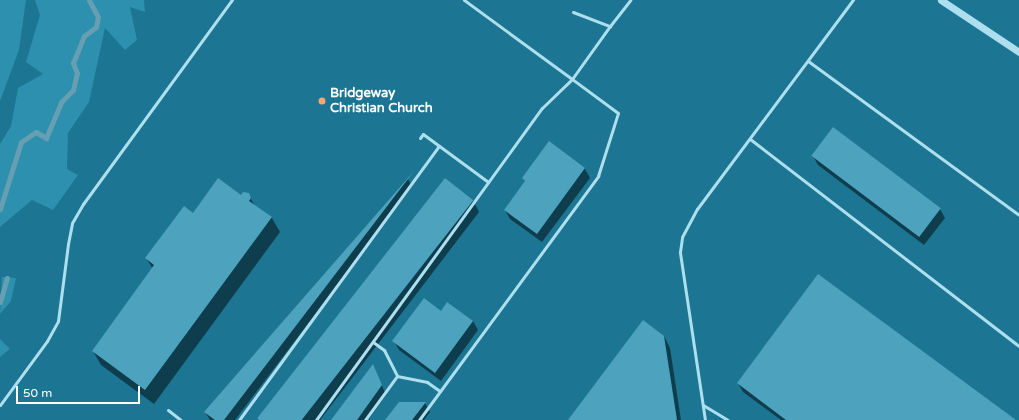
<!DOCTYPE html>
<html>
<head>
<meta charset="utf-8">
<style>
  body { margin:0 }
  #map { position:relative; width:1019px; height:420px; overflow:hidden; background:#1c7592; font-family:"Varela Round",sans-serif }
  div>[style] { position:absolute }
  .green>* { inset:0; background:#2c90ae }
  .shadow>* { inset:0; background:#0007 }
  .stream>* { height:5px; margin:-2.5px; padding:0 2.5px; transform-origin:2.5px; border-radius:2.5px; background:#659fb1 }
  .building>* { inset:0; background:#4da3bd; transform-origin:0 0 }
  .service>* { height:3px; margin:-1.5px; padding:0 1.5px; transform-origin:1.5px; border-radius:1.5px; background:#addfee }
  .tertiary>* { height:7px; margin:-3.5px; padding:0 3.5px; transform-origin:3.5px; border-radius:3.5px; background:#addfee }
  .dots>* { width:11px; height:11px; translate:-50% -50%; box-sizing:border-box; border:2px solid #1c7592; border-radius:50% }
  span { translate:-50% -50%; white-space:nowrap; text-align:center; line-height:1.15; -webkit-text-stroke:4px #1c7592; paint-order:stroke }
  .poi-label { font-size:13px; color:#fff; font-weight:700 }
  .left { translate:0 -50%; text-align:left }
  .scale { position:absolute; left:16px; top:386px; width:124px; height:18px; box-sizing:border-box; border:2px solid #fff; border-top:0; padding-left:5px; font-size:12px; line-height:14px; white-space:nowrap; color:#fff; -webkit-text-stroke:3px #1c7592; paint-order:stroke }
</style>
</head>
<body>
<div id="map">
  <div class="green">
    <div style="clip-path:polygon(0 0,26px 0,19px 50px,0 101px)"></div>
    <div style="clip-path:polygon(35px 0,144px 0,145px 12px,130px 7px,137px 40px,125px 50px,105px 28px,89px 102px,68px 133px,67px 169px,78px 175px,53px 210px,32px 200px,0 227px,0 144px,11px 126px,18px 88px,43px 74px,26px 62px,40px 15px)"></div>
    <div style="clip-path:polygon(2px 277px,16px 278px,11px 301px,0 314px)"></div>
    <div style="clip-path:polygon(0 339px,10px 349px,0 357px)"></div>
  </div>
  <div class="shadow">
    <div style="clip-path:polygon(549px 143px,585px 169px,590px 178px,542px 242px,510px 219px,505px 210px,525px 182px,523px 178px)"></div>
    <div style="clip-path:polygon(813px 156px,940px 209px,945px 218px,924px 245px,818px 165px)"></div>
    <div style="clip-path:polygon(408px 179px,412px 186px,235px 420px,210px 420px,205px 412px)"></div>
    <div style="clip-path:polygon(445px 179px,473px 200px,479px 212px,320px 420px,261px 420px)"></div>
    <div style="clip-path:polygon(248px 194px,255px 206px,272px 218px,280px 232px,154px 404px,101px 365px,93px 351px,153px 269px,146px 258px,193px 214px)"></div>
    <div style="clip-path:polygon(441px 312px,473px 321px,478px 330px,441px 381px,399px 350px,394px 341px)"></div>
    <div style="clip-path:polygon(664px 336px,670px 348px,681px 420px,569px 420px)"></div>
    <div style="clip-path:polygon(373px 365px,386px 395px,368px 420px,332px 420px)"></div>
    <div style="clip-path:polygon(738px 383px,1014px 420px,781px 420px,743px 392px)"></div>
    <div style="clip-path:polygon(399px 403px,425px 403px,430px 412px,424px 420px,386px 420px)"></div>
  </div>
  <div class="stream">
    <div style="left:0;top:209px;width:70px;rotate:-72.6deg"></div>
    <div style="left:21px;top:142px;width:18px;rotate:-34deg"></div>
    <div style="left:36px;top:132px;width:12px;rotate:31deg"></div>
    <div style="left:46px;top:138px;width:39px;rotate:-67deg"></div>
    <div style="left:61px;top:102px;width:17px;rotate:-45deg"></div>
    <div style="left:73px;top:90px;width:17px;rotate:-77deg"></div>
    <div style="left:77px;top:73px;width:11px;rotate:-112deg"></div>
    <div style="left:73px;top:63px;width:29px;rotate:-68deg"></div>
    <div style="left:84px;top:36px;width:15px;rotate:-37deg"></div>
    <div style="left:96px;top:27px;width:10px;rotate:-79deg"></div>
    <div style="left:98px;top:17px;width:19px;rotate:-118deg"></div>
    <div style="left:0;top:302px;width:25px;rotate:-74deg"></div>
  </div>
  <div class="building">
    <div style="left:833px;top:127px;width:135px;height:36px;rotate:37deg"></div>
    <div style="clip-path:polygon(549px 141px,585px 168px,537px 234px,504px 210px,525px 181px,522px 178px)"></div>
    <div style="clip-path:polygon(414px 171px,224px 420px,215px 420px,204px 412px)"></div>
    <div style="clip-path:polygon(218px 178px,241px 195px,243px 192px,249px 193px,251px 198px,249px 201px,272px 217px,145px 390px,92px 351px,154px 265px,145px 258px,184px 206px,193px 213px)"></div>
    <div style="left:445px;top:178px;width:36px;height:305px;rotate:38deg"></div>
    <div style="clip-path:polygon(818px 274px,1016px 420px,786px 420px,737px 383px)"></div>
    <div style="clip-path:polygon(424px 298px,441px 311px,447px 302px,473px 321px,435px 373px,392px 341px)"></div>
    <div style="clip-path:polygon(643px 320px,664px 336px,677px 420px,568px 420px)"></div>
    <div style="clip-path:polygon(373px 364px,382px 385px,357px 420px,331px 420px)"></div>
    <div style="clip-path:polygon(399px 402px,426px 402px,412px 420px,385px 420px)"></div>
  </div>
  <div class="service">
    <div style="left:573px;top:12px;width:40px;rotate:21deg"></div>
    <div style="left:610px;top:26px;width:33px;rotate:-52deg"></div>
    <div style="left:808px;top:61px;width:261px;rotate:36.1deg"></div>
    <div style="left:420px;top:138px;width:5px;rotate:-53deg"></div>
    <div style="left:423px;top:134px;width:81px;rotate:36.4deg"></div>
    <div style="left:750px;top:139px;width:339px;rotate:37.6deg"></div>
    <div style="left:373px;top:342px;width:14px;rotate:36deg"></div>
    <div style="left:384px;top:350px;width:29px;rotate:63deg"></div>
    <div style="left:397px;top:376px;width:31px;rotate:11deg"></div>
    <div style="left:427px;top:382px;width:16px;rotate:35deg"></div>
    <div style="left:0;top:405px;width:79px;rotate:-53.7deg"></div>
    <div style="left:47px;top:341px;width:23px;rotate:-61deg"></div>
    <div style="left:58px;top:321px;width:78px;rotate:-82.6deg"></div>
    <div style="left:68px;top:244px;width:21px;rotate:-79deg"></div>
    <div style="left:72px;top:223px;width:22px;rotate:-60deg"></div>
    <div style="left:83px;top:204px;width:253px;rotate:-53.9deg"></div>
    <div style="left:703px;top:405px;width:29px;rotate:31deg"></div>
    <div style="left:168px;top:410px;width:16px;rotate:38deg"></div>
    <div style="left:239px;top:420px;width:339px;rotate:-53.9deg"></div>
    <div style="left:316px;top:420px;width:385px;rotate:-54.1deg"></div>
    <div style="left:542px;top:108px;width:42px;rotate:-44deg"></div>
    <div style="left:572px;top:79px;width:134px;rotate:-143.8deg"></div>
    <div style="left:365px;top:420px;width:54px;rotate:-54deg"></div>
    <div style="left:419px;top:420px;width:303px;rotate:-53.7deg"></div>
    <div style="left:598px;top:176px;width:66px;rotate:-72.4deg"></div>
    <div style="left:618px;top:113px;width:57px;rotate:-143.5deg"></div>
    <div style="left:572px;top:79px;width:65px;rotate:-54.4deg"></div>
    <div style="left:705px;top:420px;width:170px;rotate:-98.5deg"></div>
    <div style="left:680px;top:252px;width:15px;rotate:-82deg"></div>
    <div style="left:682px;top:237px;width:32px;rotate:-62deg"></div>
    <div style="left:697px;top:209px;width:261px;rotate:-53.3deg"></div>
  </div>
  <div class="tertiary">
    <div style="left:941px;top:0;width:94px;rotate:33.7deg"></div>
  </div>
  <div class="dots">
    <div style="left:322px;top:101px;background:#fea56b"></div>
  </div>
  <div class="poi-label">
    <span class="left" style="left:330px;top:101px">Bridgeway<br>Christian Church</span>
  </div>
  <div class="scale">50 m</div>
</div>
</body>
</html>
